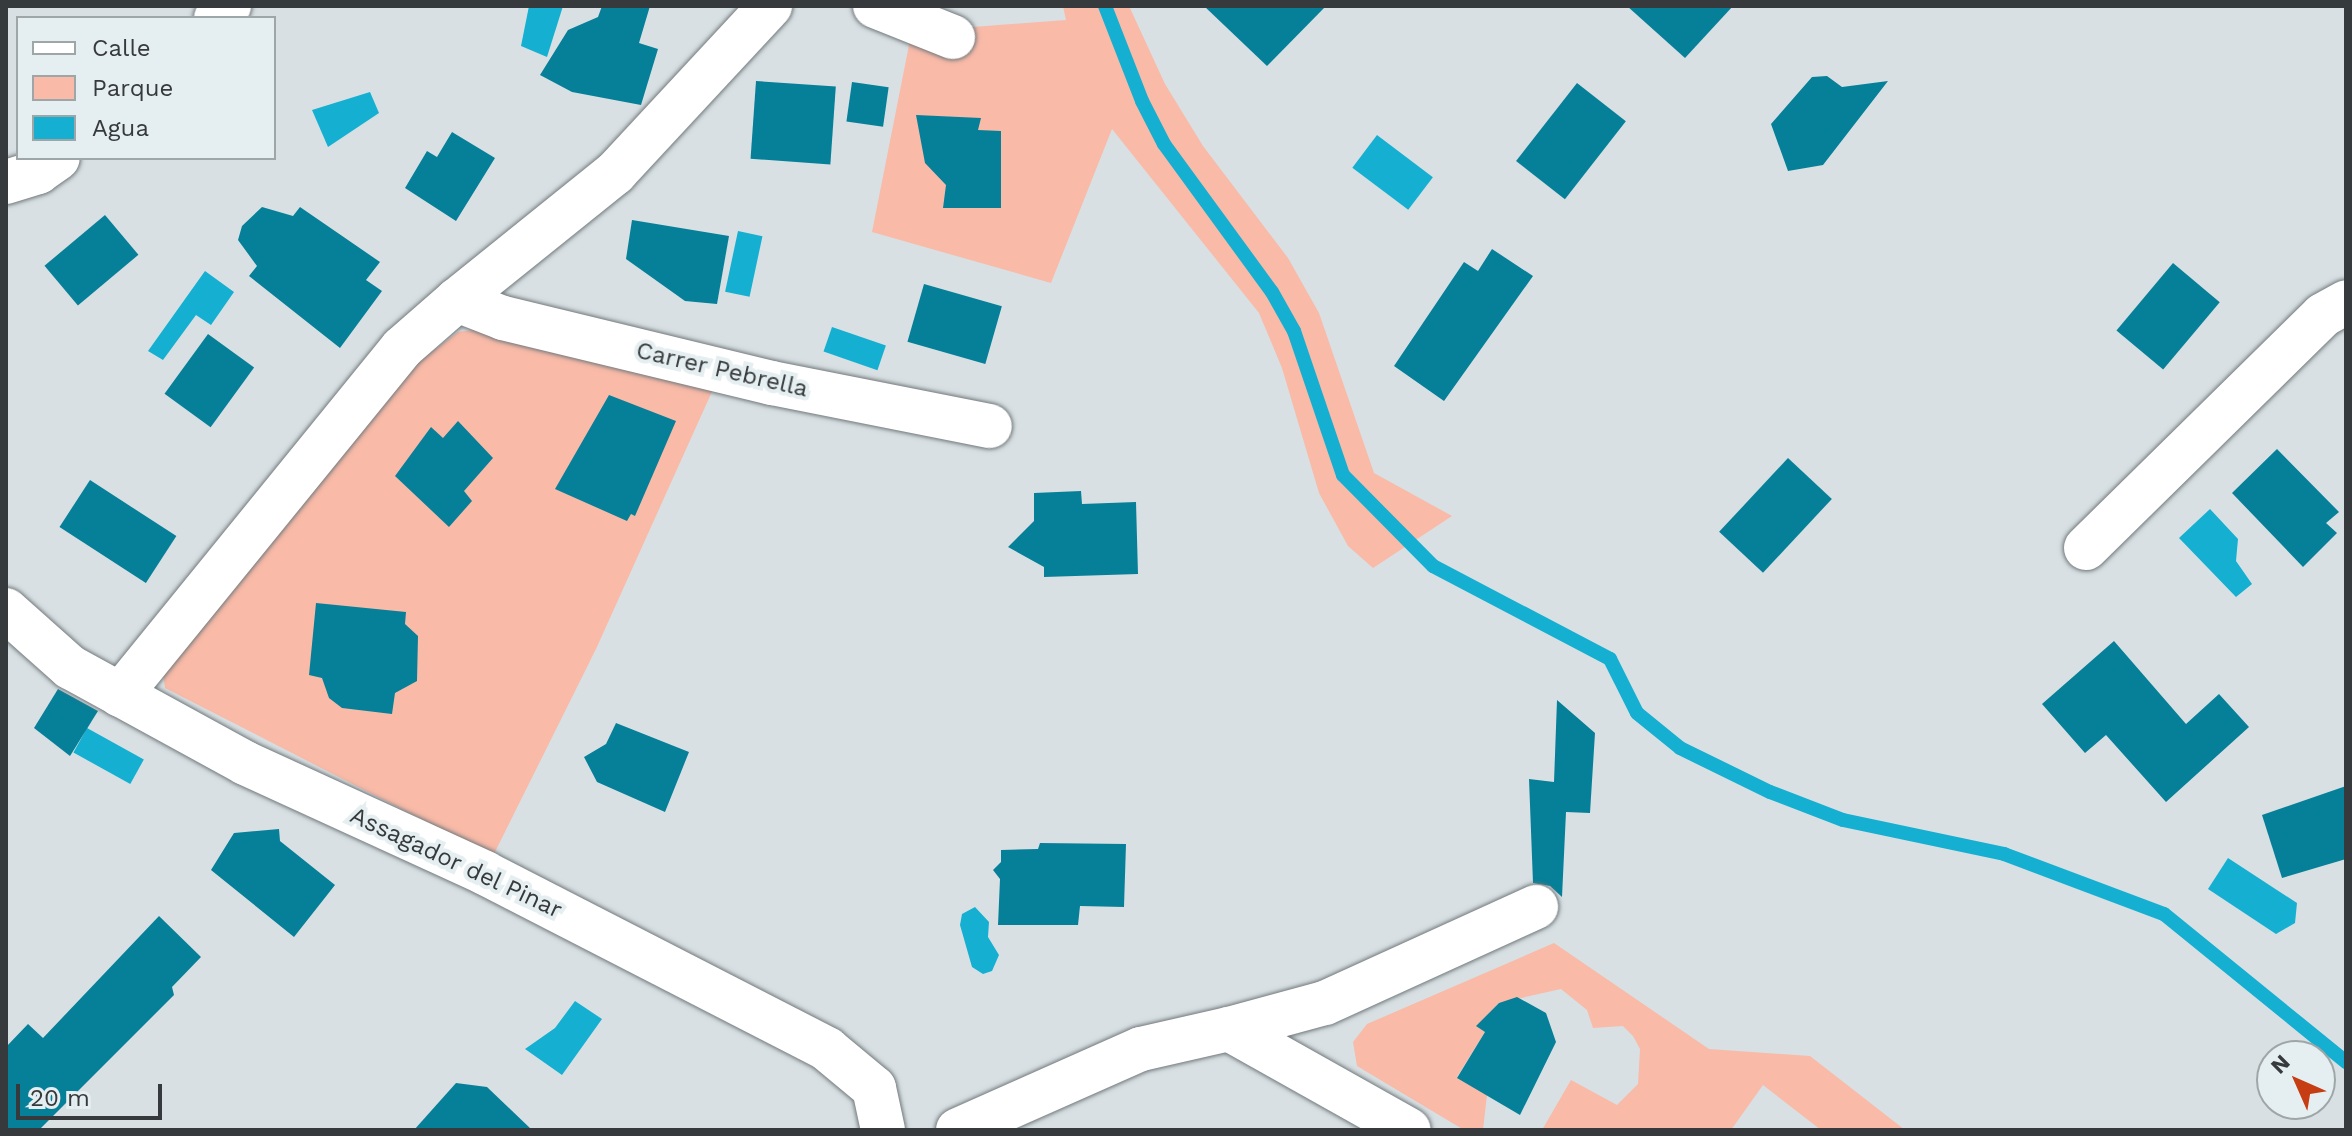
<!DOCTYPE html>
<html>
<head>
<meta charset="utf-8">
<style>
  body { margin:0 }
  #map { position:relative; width:2352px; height:1136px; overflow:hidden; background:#d8e0e3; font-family:"Work Sans",sans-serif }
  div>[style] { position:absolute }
  .green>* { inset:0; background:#f9baa8 }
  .water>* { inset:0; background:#15afd2; transform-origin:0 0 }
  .stream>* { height:14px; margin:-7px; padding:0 7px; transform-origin:7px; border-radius:7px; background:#15afd2 }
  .building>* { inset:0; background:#067f99; transform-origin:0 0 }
  .roads { filter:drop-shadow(0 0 2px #72797c) drop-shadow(0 0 2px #72797c) }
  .minor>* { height:44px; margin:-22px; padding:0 22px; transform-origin:22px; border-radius:22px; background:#fff }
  span { translate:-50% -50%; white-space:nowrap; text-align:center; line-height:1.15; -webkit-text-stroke:8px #e5eef0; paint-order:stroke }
  .street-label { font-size:24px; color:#373a3c }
  .frame { position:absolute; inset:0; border:8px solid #373a3c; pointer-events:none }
  .legend { position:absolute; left:16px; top:16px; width:260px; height:144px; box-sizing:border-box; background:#e5eef0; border:2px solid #9fa6a8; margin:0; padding:10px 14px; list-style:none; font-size:24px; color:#373a3c }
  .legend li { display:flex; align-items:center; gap:16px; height:40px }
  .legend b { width:40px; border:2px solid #9fa6a8 }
  .north { position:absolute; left:2256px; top:1040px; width:80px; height:80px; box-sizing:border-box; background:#e5eef0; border:2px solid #9fa6a8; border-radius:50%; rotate:315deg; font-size:22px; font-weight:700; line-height:32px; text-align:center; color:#373a3c }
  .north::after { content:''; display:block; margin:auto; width:28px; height:36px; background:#c63d13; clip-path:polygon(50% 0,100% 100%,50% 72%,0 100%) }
  .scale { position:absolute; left:16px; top:1084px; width:146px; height:36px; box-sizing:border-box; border:4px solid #373a3c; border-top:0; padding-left:10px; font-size:24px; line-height:28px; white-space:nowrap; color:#373a3c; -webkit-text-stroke:6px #e5eef0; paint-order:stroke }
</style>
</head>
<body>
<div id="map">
  <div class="green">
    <div style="clip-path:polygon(1063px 6px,1129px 6px,1165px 84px,1203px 146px,1288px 258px,1319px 313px,1374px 473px,1452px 516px,1373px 568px,1348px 546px,1319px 493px,1282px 368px,1259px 313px,1112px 129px,1051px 283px,872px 232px,911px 35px,955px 58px,973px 27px,1066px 20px)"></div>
    <div style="clip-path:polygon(481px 329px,715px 385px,596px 649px,493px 856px,165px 688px,163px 674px,412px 367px,458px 332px)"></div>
    <div style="clip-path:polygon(1554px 943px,1709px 1049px,1810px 1056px,1905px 1130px,1821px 1130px,1763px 1085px,1731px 1130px,1542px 1130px,1571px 1080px,1617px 1105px,1638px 1084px,1640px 1049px,1633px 1036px,1623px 1026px,1593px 1028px,1587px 1010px,1561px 989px,1499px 1003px,1477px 1026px,1485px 1032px,1457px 1077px,1487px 1095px,1483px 1130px,1464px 1130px,1357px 1066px,1353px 1042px,1367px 1024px)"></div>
  </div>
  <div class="water">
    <div style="clip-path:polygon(529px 6px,563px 6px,547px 57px,521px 46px)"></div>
    <div style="clip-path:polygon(370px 92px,379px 113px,328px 147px,312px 110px)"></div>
    <div style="left:1377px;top:135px;width:70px;height:41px;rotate:37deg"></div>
    <div style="left:738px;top:231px;width:25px;height:62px;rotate:12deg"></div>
    <div style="clip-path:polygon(205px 271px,234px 292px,211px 325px,196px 315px,163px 360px,148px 351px)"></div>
    <div style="left:832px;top:327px;width:57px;height:26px;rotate:19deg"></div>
    <div style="clip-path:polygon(2210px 509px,2238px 539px,2236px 561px,2252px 584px,2236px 597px,2179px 538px)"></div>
    <div style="left:87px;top:728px;width:65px;height:28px;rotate:29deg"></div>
    <div style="clip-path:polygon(2228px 858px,2297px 903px,2295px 923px,2276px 934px,2208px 889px)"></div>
    <div style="clip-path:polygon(975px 907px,989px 922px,988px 937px,999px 955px,992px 971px,983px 974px,972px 967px,960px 925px,962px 914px)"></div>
    <div style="clip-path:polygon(575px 1001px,602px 1019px,562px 1075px,525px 1049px,555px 1028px)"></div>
  </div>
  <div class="stream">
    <div style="left:1105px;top:6px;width:102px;rotate:68.7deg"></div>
    <div style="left:1142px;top:101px;width:48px;rotate:62.9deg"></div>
    <div style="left:1164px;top:144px;width:183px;rotate:53.9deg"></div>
    <div style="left:1272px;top:292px;width:45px;rotate:60.6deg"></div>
    <div style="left:1294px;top:331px;width:152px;rotate:71.2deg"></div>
    <div style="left:1343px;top:475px;width:128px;rotate:45.3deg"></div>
    <div style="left:1433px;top:566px;width:200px;rotate:27.7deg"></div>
    <div style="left:1610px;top:659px;width:60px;rotate:63.4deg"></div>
    <div style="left:1637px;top:713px;width:55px;rotate:39.1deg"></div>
    <div style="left:1680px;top:748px;width:100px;rotate:26.1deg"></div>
    <div style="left:1770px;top:792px;width:78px;rotate:21deg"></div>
    <div style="left:1843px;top:820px;width:165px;rotate:11.9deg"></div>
    <div style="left:2004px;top:854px;width:171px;rotate:20.6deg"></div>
    <div style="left:2164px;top:914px;width:235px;rotate:39.1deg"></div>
  </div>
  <div class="building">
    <div style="clip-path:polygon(602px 6px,650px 6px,639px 43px,658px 49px,641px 105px,572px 92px,540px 75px,568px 30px,598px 17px)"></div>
    <div style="clip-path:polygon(1204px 6px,1326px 6px,1267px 66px)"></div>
    <div style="clip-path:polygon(1627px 6px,1733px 6px,1685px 58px)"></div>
    <div style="clip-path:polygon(1827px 76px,1842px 87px,1888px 81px,1823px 165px,1788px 171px,1771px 124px,1812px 77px)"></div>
    <div style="left:756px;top:81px;width:80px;height:78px;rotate:4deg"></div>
    <div style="left:852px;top:82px;width:37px;height:40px;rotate:8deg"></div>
    <div style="left:1577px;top:83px;width:62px;height:99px;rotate:38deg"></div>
    <div style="clip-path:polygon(916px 115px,981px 118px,978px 130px,1001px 131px,1001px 208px,943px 208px,946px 185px,925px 163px)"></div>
    <div style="clip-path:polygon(452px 132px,495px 158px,456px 221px,405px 188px,427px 151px,437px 157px)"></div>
    <div style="clip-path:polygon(262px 207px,293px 216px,300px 207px,380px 262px,366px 280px,382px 291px,340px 348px,249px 276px,257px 266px,238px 240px,242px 226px)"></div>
    <div style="left:105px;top:215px;width:52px;height:79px;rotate:50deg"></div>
    <div style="clip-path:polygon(632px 220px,729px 236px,717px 304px,685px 301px,626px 259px)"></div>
    <div style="clip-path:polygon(1492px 249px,1533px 276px,1444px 401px,1394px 366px,1464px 262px,1478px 271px)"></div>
    <div style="left:2173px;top:263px;width:61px;height:88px;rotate:40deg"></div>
    <div style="left:924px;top:284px;width:81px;height:60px;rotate:16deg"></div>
    <div style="left:208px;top:334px;width:57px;height:74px;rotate:36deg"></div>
    <div style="clip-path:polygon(609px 395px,676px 421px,635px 516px,631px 514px,627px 521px,555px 489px)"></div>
    <div style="clip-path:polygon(458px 421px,493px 458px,464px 491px,472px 501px,449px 527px,395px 476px,431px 427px,443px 438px)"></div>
    <div style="clip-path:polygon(2277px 449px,2339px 512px,2326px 523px,2337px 533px,2303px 567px,2232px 493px)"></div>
    <div style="left:1788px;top:458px;width:60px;height:101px;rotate:43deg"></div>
    <div style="left:90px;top:480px;width:103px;height:56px;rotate:33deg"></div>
    <div style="clip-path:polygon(1081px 491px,1082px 504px,1136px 502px,1138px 574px,1044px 577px,1044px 567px,1008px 547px,1034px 521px,1034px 493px)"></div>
    <div style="clip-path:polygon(316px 603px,406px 612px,405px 624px,418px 636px,417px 681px,395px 693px,392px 714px,342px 708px,329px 698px,322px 678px,309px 675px)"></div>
    <div style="clip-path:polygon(2114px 641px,2186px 724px,2219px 694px,2249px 727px,2166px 802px,2106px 735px,2085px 753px,2042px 704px)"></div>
    <div style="clip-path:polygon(58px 689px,98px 711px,70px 756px,34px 728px)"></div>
    <div style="clip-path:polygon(1557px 700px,1595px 733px,1590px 813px,1566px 812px,1562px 897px,1550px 886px,1533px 883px,1529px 779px,1554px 782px)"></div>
    <div style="clip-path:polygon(616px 723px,689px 752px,665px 812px,597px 782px,584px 757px,606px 744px)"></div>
    <div style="clip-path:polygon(2346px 786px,2346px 859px,2282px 878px,2262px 815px)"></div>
    <div style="clip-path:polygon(279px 829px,280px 841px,335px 885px,294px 937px,211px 870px,234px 833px)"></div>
    <div style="clip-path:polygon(1040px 843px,1126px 844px,1124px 907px,1080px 906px,1078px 925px,998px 925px,1000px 879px,993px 870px,1001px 862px,1001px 850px,1038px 849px)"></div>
    <div style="clip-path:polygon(159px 916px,201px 957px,172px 987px,174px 995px,39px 1130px,6px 1130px,6px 1047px,28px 1024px,43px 1038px)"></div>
    <div style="clip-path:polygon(1517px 997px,1546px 1013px,1556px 1042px,1520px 1115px,1457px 1078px,1485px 1032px,1476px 1026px,1499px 1003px)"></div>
    <div style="clip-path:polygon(456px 1083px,487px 1087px,532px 1130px,414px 1130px)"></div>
  </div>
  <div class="roads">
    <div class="minor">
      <div style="left:875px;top:6px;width:84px;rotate:21.7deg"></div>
      <div style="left:216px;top:18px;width:18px;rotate:-43deg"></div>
      <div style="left:6px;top:182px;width:34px;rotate:-17deg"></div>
      <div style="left:38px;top:172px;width:24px;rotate:-35deg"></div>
      <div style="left:457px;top:300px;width:203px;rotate:-38.8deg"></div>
      <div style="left:615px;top:173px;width:228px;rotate:-47.1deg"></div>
      <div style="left:2086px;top:548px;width:332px;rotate:-44.5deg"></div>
      <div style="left:2323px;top:315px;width:26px;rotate:-29deg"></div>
      <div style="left:6px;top:610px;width:86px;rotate:41.7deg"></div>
      <div style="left:70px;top:667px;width:200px;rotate:28.7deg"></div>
      <div style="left:245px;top:763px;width:264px;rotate:24.6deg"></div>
      <div style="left:485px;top:873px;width:385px;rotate:27.2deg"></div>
      <div style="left:827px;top:1049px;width:61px;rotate:39.7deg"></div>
      <div style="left:874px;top:1088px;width:43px;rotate:77.9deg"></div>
      <div style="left:120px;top:695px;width:447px;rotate:-50.9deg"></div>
      <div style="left:402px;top:348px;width:73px;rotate:-41.1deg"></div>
      <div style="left:457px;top:300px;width:49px;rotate:21.4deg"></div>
      <div style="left:503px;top:318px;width:277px;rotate:13.6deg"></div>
      <div style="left:772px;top:383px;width:222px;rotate:11.2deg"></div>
      <div style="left:1229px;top:1029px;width:99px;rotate:-15.2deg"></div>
      <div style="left:1325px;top:1003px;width:232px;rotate:-24.5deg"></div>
      <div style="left:958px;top:1130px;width:200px;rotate:-23.9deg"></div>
      <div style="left:1141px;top:1049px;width:90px;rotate:-12.8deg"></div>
      <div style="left:1229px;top:1029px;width:206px;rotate:29.3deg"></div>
    </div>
  </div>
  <div class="street-label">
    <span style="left:722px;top:370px;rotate:13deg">Carrer Pebrella</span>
    <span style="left:456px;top:863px;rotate:25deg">Assagador del Pinar</span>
  </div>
  <div class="frame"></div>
  <ul class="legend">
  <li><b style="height:10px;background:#fff"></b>Calle</li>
  <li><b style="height:22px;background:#f9baa8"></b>Parque</li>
  <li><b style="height:22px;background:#15afd2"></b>Agua</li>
  </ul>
  <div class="north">N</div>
  <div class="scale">20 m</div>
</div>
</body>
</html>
